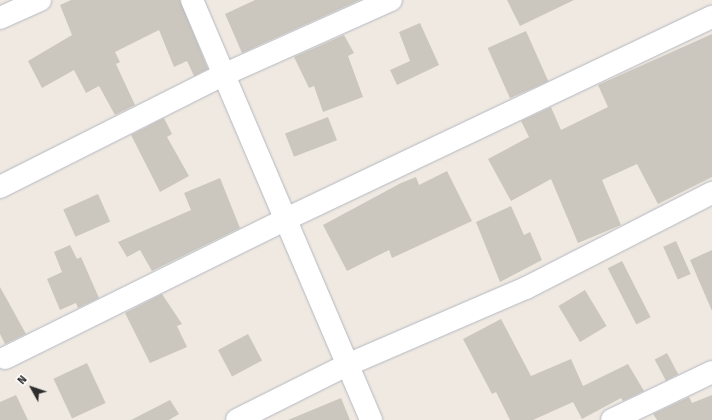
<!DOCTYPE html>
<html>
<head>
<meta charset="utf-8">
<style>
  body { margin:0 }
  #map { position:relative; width:712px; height:420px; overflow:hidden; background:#efe9e1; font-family:"Fira Sans",sans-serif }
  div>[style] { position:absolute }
  .building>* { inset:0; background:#cbc7bf; transform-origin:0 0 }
  .roads { filter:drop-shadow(0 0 1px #b4b7c1) drop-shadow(0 0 1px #b4b7c1) }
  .minor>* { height:22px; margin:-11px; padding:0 11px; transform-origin:11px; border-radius:11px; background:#fff }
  span { translate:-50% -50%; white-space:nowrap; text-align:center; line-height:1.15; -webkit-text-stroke:3px #fff; paint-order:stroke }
  .north { position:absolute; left:12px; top:368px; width:40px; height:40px; -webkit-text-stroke:3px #fff; paint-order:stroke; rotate:310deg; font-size:11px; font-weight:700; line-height:16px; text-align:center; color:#2e2e2e }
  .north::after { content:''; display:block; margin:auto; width:14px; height:18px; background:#2e2e2e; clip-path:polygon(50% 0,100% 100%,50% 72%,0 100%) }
</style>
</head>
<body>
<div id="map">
  <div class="building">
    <div style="clip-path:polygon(71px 0,180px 0,208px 69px,194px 76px,187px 61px,174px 67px,159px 30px,115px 52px,120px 62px,116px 64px,135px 105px,115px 115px,99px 86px,86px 93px,74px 70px,42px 88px,28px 61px,72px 35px,60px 5px)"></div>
    <div style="clip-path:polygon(255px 0,360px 0,242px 53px,225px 14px)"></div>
    <div style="clip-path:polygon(507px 0,574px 0,520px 26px)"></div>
    <div style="clip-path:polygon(420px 23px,439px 65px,397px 85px,390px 70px,410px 61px,399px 32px)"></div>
    <div style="left:526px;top:31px;width:55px;height:42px;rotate:66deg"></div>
    <div style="clip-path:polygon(712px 34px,712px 177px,658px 204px,637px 164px,602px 180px,621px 225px,578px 243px,551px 179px,511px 201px,488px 159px,529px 137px,521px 121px,551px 107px,561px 130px,608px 107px,598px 85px)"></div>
    <div style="clip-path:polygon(344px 35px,354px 53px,348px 56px,363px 97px,323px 112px,314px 86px,309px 88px,294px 57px)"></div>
    <div style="left:328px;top:117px;width:25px;height:46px;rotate:69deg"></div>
    <div style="clip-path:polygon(164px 118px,172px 134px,167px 137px,189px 176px,160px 192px,131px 135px)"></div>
    <div style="clip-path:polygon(447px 171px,472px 221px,392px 258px,389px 250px,347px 271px,323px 225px,401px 183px,416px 177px,419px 185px)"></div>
    <div style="clip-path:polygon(220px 178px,240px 228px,152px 271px,140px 250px,127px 257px,118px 242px,191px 210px,184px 193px)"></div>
    <div style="left:98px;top:194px;width:30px;height:38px;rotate:66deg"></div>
    <div style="clip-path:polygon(511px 206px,524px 235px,530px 232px,542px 260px,500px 282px,476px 222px)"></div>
    <div style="left:676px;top:241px;width:36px;height:14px;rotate:66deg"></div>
    <div style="clip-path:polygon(70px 245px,77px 259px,81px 257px,99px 298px,78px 308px,76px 303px,60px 310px,47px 279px,62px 272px,54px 252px)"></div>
    <div style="clip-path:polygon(712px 250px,712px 311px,690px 260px)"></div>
    <div style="left:622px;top:261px;width:63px;height:16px;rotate:63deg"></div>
    <div style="clip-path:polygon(0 287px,26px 334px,5px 344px,0 334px)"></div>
    <div style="left:585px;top:290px;width:42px;height:31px;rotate:59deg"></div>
    <div style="clip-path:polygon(162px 294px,182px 324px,177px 326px,187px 347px,150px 363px,125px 313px)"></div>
    <div style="clip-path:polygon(501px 319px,531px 376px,571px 359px,583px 386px,628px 364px,644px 391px,623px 401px,621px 398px,582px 419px,573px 402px,533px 420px,510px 420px,496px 392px,492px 394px,463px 339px)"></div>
    <div style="left:248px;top:334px;width:30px;height:34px;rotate:62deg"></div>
    <div style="left:667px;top:353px;width:24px;height:14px;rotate:62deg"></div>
    <div style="left:87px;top:363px;width:44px;height:37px;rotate:65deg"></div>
    <div style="clip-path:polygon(16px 395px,28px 420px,0 420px,0 402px)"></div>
    <div style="clip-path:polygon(712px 395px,712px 420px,657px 420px,653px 414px,689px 397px,692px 403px)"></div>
    <div style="clip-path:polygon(341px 398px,350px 420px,288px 420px)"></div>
    <div style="clip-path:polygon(170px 400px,179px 414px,169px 420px,131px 420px)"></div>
  </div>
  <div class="roads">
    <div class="minor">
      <div style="left:192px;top:0;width:457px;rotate:66.9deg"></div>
      <div style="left:0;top:18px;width:44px;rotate:-24.2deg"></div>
      <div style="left:0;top:187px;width:250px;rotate:-26.7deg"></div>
      <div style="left:223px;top:75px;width:184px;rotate:-24.1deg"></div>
      <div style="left:5px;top:358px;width:311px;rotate:-26.3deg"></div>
      <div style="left:284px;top:220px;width:474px;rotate:-25.4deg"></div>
      <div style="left:237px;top:420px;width:123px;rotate:-26.6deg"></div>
      <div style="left:347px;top:365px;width:195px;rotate:-23.3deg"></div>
      <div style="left:526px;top:288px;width:209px;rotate:-27.1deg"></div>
      <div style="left:612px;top:420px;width:111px;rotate:-25.6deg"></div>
    </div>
  </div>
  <div class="north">N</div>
</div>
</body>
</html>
